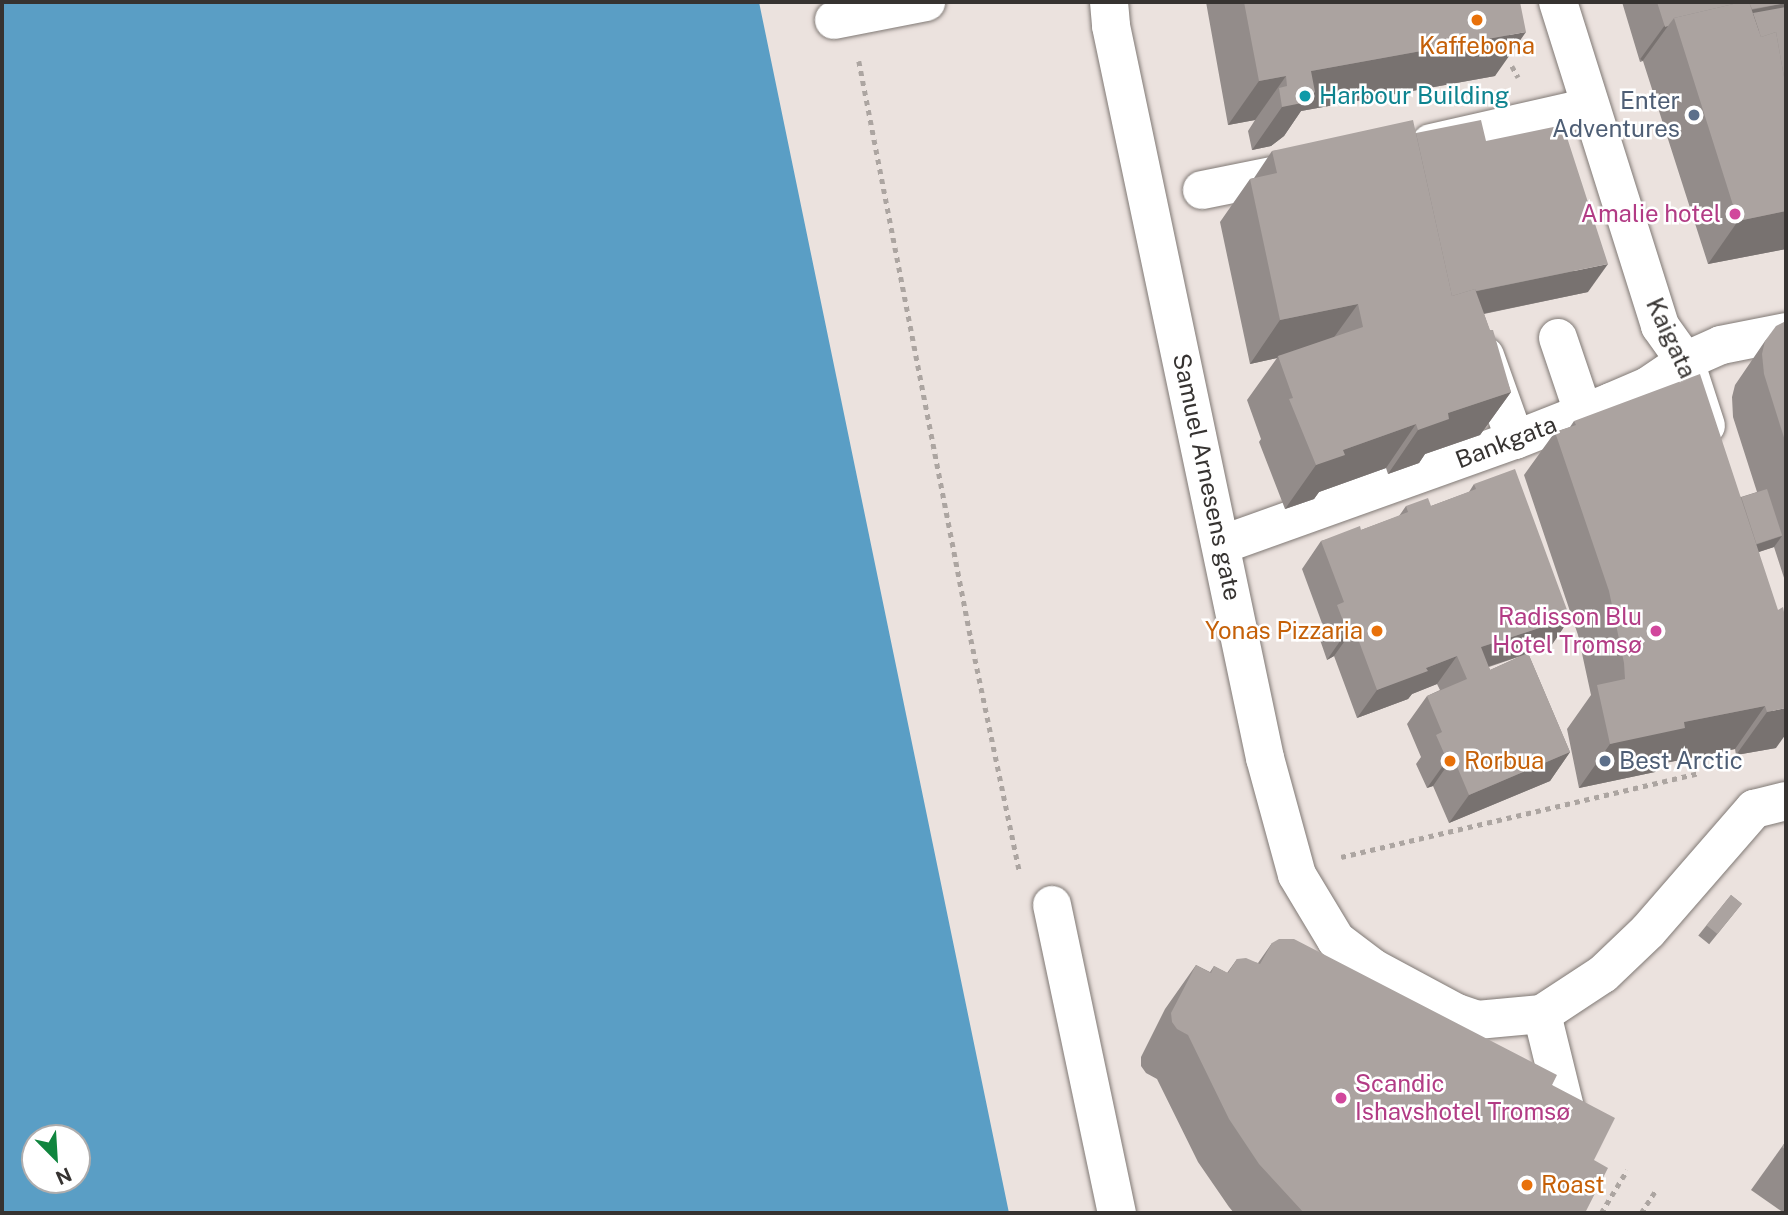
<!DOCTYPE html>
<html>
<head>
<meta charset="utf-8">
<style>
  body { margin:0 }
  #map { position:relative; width:1788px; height:1215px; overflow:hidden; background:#ebe2de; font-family:"Public Sans",sans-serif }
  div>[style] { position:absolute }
  .water>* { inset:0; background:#5a9ec5 }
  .path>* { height:4.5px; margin-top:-2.25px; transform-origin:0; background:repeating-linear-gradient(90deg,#aca5a1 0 5px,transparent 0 10px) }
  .roads { filter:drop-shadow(0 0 2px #807975) drop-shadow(0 0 2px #807975) }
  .minor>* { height:38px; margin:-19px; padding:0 19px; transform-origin:19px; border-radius:19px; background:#fff }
  .wall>* { inset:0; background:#938c8a; transform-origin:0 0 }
  .shaded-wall>* { inset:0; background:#787270; transform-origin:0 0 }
  .building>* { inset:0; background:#aba3a0; transform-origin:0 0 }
  .dots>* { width:19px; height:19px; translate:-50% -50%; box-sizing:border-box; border:4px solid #fff; border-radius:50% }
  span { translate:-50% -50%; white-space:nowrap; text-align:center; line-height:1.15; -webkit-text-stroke:5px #fff; paint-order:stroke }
  .food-label { font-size:24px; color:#c56008 }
  .right { translate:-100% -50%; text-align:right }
  .left { translate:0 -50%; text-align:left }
  .culture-label { font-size:24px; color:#0d838f }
  .service-label { font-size:24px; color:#4e5e75 }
  .hotel-label { font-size:24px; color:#b23c85 }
  .street-label { font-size:24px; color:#363331 }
  .frame { position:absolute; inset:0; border:4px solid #363331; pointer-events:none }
  .north { position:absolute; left:21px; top:1124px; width:70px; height:70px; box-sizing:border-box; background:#fff; border:2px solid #afadad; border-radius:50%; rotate:156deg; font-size:19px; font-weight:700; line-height:28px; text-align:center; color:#363331 }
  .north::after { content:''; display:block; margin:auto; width:24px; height:32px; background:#10853e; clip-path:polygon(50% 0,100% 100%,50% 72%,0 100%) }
</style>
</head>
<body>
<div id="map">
  <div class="water">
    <div style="clip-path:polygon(evenodd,2px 2px,759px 2px,1009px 1213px,2px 1213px,2px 2px,35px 1138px,77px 1138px,77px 1180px,35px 1180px,35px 1138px)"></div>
  </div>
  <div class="path">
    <div style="left:859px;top:61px;width:589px;rotate:79.03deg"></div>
    <div style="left:971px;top:639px;width:239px;rotate:78.2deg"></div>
    <div style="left:1512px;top:66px;width:13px;rotate:61deg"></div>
    <div style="left:1341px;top:857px;width:369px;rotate:-13.2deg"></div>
    <div style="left:1601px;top:1213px;width:50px;rotate:-58.8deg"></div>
    <div style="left:1641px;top:1213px;width:27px;rotate:-57deg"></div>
  </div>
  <div class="roads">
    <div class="minor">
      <div style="left:1109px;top:2px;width:24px;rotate:85deg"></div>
      <div style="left:1111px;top:26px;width:748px;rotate:78.12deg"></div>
      <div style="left:1265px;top:758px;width:121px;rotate:74.7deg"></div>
      <div style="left:1297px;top:875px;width:76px;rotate:59deg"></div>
      <div style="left:1336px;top:940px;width:46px;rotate:37.1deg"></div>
      <div style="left:1373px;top:968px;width:95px;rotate:28.2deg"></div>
      <div style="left:1457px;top:1013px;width:21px;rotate:19deg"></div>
      <div style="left:1477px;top:1020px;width:65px;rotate:-5.3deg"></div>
      <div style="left:1542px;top:1014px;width:73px;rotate:-33.3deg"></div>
      <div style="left:1603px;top:974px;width:62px;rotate:-43.7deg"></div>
      <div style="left:1648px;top:931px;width:162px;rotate:-49deg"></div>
      <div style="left:1754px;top:809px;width:33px;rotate:-14deg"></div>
      <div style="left:1558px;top:2px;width:340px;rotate:72.5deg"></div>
      <div style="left:1660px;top:326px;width:43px;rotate:54.5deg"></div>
      <div style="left:1685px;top:361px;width:68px;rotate:72.1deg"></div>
      <div style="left:834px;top:20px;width:94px;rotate:-11.1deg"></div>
      <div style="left:1431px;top:143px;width:163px;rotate:-12.8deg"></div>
      <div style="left:1202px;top:190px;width:101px;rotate:-11.4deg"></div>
      <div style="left:1558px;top:338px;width:78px;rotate:71.3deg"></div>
      <div style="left:1485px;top:356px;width:89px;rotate:70.3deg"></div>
      <div style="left:1221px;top:545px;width:312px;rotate:-19.7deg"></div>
      <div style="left:1515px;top:440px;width:103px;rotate:-21.6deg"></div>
      <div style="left:1611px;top:402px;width:40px;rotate:-23.4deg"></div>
      <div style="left:1648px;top:386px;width:45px;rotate:-34deg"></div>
      <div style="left:1685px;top:361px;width:39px;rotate:-24deg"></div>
      <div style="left:1721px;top:345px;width:66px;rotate:-11.3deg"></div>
      <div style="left:1052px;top:905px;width:315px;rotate:78.1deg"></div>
      <div style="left:1542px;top:1014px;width:122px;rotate:76.2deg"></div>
      <div style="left:1571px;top:1132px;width:9px;rotate:32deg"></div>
    </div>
  </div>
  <div class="wall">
    <div style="clip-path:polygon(1206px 2px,1520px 2px,1495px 76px,1301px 111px,1284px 136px,1271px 146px,1252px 150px,1248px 131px,1255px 120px,1228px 125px)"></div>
    <div style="clip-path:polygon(1622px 2px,1786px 2px,1786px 249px,1708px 264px,1643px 61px,1640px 62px)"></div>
    <div style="clip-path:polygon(1416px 133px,1486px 141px,1588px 292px,1484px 314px,1511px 392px,1480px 435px,1425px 454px,1419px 463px,1388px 474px,1386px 468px,1319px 492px,1314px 499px,1285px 509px,1259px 442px,1261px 439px,1247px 400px,1277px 358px,1250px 364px,1220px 222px,1250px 179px,1254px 178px,1272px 151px)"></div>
    <div style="clip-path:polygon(1786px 321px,1786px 584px,1774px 547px,1759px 552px,1776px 748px,1736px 755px,1735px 749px,1660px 764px,1655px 772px,1579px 788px,1567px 729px,1591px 695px,1578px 635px,1524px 475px,1555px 432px,1570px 427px,1574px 421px,1741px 497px,1757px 492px,1733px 417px,1732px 397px,1735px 385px,1765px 341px)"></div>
    <div style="clip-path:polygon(evenodd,1474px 484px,1570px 618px,1551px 646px,1528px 653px,1570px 752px,1550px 781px,1449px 823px,1433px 786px,1427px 788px,1416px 764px,1421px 757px,1407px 724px,1427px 696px,1440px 690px,1437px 684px,1412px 694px,1408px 699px,1357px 718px,1334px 656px,1327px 660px,1318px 634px,1323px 626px,1302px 569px,1321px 541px,1361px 530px,1399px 516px,1406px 506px,1431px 506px,1469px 492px,1474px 484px,1521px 656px,1490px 670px,1489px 667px,1521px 656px)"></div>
    <div style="left:1731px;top:895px;width:14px;height:52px;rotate:39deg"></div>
    <div style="clip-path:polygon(1272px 943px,1552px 1085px,1594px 1160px,1585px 1213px,1234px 1213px,1229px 1207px,1198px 1162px,1157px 1079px,1146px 1073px,1141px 1066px,1141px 1057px,1165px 1009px,1196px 965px,1210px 972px,1214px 966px,1227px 973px,1237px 959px,1258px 963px)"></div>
    <div style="clip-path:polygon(1786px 1141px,1786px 1213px,1784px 1213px,1751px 1190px)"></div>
  </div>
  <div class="shaded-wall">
    <div style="clip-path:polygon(1786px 3px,1786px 33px,1676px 25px)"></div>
    <div style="left:1668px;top:26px;width:43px;height:3px;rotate:126deg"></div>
    <div style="clip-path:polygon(1526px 32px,1495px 76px,1301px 111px,1284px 136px,1271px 146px,1252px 150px,1282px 107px,1311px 71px)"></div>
    <div style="clip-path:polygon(1286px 76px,1255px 120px,1228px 125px,1259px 81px)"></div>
    <div style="clip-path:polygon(1786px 211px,1786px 249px,1708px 264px,1738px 221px)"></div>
    <div style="clip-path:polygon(1608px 264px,1588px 292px,1419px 327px,1439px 299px)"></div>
    <div style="clip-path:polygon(1358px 304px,1327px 347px,1278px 356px,1277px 358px,1250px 364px,1280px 320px)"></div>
    <div style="clip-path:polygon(1511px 392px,1480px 435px,1425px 454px,1419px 463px,1388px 474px,1418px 430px,1448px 413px)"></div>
    <div style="clip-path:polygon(1416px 424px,1386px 468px,1319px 492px,1314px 499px,1285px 509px,1316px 465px,1343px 450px)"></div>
    <div style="clip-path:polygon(1782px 536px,1774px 547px,1718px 565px,1725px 555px)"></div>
    <div style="clip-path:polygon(1570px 618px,1551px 646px,1465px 674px,1481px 647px)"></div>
    <div style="clip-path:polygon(1354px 628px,1334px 656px,1327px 660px,1347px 631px)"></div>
    <div style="clip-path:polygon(1457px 656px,1437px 684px,1412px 694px,1408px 699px,1357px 718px,1377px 690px,1426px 668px)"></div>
    <div style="clip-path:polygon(1765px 706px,1735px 749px,1660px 764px,1655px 772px,1579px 788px,1610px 744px,1684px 722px)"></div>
    <div style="clip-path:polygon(1786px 708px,1786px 734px,1776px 748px,1736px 755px,1767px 712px)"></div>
    <div style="clip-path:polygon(1570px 752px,1550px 781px,1449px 823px,1469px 795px)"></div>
    <div style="clip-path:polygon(1453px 757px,1433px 786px,1427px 788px,1447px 760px)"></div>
  </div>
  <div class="building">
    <div style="clip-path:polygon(1244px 2px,1520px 2px,1526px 32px,1311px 71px,1315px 92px,1302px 103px,1282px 107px,1279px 88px,1287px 86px,1286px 76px,1259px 81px)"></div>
    <div style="clip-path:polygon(1657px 2px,1742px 2px,1674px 18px,1668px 26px,1665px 27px)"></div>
    <div style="clip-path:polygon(1742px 2px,1749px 2px,1761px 37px,1776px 32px,1786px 88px,1786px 211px,1738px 221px,1674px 18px)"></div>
    <div style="clip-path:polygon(1749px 2px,1786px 2px,1786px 3px,1752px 9px)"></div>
    <div style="clip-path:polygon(1786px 7px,1786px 88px,1776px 32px,1761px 37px,1753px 13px)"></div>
    <div style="clip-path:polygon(1413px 120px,1452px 296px,1475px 289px,1490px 330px,1493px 330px,1511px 392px,1448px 413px,1449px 419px,1418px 430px,1416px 424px,1343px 450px,1345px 455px,1316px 465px,1289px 399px,1293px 398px,1278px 356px,1363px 327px,1358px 304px,1280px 320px,1250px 179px,1277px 173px,1272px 151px)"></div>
    <div style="clip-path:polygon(1481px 120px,1486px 141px,1563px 125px,1608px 264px,1476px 291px,1475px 289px,1452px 296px,1416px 133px)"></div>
    <div style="clip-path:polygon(1786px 321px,1786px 444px,1764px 374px,1762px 354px,1765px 341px,1776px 326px)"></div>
    <div style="clip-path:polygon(1700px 374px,1778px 610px,1783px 607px,1786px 622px,1786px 708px,1767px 712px,1765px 706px,1684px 722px,1685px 728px,1610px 744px,1597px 685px,1625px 679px,1624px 663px,1609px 591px,1555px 432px,1576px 425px,1574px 421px)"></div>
    <div style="clip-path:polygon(1515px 469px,1570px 618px,1481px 647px,1490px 670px,1528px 653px,1570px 752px,1469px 795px,1453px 757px,1447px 760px,1436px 735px,1442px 732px,1427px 696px,1467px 679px,1457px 656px,1426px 668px,1428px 671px,1377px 690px,1354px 628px,1347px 631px,1337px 605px,1344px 602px,1321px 541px,1360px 526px,1361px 530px,1408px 512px,1406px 506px,1428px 498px,1431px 506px,1476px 489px,1474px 484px)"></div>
    <div style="left:1767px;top:489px;width:49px;height:27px;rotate:72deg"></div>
    <div style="left:1731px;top:895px;width:14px;height:39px;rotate:39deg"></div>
    <div style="clip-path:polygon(1279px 939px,1294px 939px,1557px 1075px,1552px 1085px,1615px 1118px,1594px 1160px,1608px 1168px,1585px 1213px,1304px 1213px,1259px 1164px,1229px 1119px,1188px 1035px,1177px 1029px,1172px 1022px,1171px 1013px,1196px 965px,1211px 973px,1214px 966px,1228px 973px,1237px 959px,1246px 958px,1260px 964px,1272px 943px)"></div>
    <div style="clip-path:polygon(1786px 1141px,1786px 1150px,1782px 1147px)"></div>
  </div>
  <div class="dots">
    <div style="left:1477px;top:20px;background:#e8710a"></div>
    <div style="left:1305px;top:96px;background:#0f9aa8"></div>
    <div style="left:1694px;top:115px;background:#5c6f8a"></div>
    <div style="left:1735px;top:214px;background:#d1479c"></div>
    <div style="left:1377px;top:631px;background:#e8710a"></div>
    <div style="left:1656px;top:631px;background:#d1479c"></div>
    <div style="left:1450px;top:761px;background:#e8710a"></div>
    <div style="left:1605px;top:761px;background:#5c6f8a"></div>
    <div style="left:1341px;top:1098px;background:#d1479c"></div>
    <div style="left:1527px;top:1185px;background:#e8710a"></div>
  </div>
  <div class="food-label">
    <span style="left:1477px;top:46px">Kaffebona</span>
    <span class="right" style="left:1363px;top:631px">Yonas Pizzaria</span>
    <span class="left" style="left:1464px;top:761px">Rorbua</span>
    <span class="left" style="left:1541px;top:1185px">Roast</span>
  </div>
  <div class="culture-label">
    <span class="left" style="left:1319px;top:96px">Harbour Building</span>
  </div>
  <div class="service-label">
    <span class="right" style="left:1680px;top:115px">Enter<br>Adventures</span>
    <span class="left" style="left:1619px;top:761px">Best Arctic</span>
  </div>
  <div class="hotel-label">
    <span class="right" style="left:1721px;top:214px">Amalie hotel</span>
    <span class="right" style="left:1642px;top:631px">Radisson Blu<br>Hotel Tromsø</span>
    <span class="left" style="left:1355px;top:1098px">Scandic<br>Ishavshotel Tromsø</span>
  </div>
  <div class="street-label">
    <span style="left:1671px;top:338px;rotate:65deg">Kaigata</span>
    <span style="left:1506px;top:442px;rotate:-21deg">Bankgata</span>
    <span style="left:1207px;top:477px;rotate:78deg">Samuel Arnesens gate</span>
  </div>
  <div class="frame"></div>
  <div class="north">N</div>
</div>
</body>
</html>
